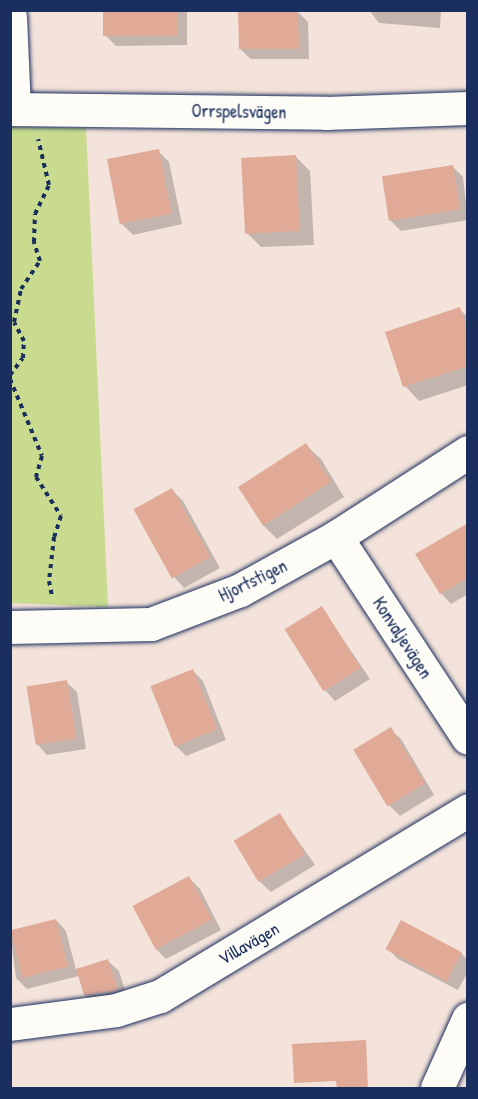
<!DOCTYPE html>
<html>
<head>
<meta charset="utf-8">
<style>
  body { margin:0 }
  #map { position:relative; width:478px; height:1099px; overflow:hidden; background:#f4e3da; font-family:"Patrick Hand",sans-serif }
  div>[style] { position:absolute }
  .green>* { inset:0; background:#c8db8f }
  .shadow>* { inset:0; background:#0003 }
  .building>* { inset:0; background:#e0aa97; transform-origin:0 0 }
  .path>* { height:4px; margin-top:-2px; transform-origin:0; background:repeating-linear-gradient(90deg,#1b2f5e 0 4.5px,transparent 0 9px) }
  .roads { filter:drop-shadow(0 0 2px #1b2f5e) drop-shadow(0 0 2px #1b2f5e) }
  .minor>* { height:33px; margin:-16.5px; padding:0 16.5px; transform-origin:16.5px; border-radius:16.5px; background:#fdfcf7 }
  span { translate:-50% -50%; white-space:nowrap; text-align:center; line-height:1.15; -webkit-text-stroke:4.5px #fdfcf7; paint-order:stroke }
  .street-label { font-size:18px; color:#1b2f5e }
  .frame { position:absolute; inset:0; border:12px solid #1b2f5e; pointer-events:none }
</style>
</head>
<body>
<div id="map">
  <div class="green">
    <div style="clip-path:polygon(11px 127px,86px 128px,108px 607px,11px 603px)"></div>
  </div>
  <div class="shadow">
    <div style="clip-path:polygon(104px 10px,187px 10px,187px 45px,116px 46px,105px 35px)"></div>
    <div style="clip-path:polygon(369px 10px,441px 10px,440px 28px,379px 23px)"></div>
    <div style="clip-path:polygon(297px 11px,308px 22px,309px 59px,251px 59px,240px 49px)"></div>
    <div style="clip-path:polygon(158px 151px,169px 162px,182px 224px,133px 235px,122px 224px)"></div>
    <div style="clip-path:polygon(296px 157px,310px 171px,314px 245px,261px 247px,246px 232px)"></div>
    <div style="clip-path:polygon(452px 166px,463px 177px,468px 220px,401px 231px,390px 220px)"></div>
    <div style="clip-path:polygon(459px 309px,468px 317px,468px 385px,419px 401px,405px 386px)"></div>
    <div style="clip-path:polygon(306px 445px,321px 459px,344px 497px,277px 539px,262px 524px)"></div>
    <div style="clip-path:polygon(172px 490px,183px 501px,220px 568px,184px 588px,174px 577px,136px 510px)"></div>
    <div style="clip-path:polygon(468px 524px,468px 594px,451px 604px,441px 593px)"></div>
    <div style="clip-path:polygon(322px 608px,370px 679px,335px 701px,325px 690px)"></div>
    <div style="clip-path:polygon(192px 670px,203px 681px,226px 740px,186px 756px,175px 745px)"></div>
    <div style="clip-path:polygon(66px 682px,77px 692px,86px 749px,47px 755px,37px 744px)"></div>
    <div style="clip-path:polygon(390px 729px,401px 739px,434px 795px,400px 816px,389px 805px)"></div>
    <div style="clip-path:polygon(280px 815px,315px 865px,271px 892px,260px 882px)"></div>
    <div style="clip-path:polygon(189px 878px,200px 889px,221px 930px,166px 959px,155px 948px)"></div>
    <div style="clip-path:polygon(56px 920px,66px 931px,76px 970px,108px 961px,119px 971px,128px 1000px,96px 1005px,85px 995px,79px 976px,27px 989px,16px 978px,10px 932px)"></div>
    <div style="clip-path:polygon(388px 949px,461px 953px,468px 960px,468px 972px,458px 990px,398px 959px)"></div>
  </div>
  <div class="building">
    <div style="left:103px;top:10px;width:74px;height:26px"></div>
    <div style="clip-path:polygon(258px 10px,298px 10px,299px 49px,239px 49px,238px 11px)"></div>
    <div style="left:159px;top:149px;width:66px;height:53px;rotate:79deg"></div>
    <div style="left:296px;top:155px;width:76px;height:55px;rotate:87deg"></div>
    <div style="left:453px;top:165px;width:45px;height:72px;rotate:81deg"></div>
    <div style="clip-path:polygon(460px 307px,468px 332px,468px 366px,403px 387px,385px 332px)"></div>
    <div style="left:306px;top:443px;width:46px;height:81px;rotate:57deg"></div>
    <div style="left:172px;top:488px;width:79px;height:44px;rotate:61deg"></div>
    <div style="clip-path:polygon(468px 523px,468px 578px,440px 594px,415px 554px)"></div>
    <div style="left:322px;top:606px;width:73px;height:44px;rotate:58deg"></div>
    <div style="left:193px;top:669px;width:65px;height:46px;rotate:68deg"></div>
    <div style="left:67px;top:680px;width:59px;height:41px;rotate:81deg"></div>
    <div style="left:391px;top:727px;width:66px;height:44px;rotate:59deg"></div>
    <div style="left:280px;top:813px;width:48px;height:54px;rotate:59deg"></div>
    <div style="left:189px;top:876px;width:49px;height:64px;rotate:62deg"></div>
    <div style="left:56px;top:919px;width:49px;height:47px;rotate:76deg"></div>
    <div style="left:401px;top:920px;width:69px;height:33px;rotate:28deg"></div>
    <div style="clip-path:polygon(108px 959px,118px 990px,84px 995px,76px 969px)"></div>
    <div style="clip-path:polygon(366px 1040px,368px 1089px,337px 1089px,336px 1081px,294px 1083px,292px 1044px)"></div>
  </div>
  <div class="path">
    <div style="left:10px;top:375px;width:21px;rotate:-53deg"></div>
    <div style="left:23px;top:358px;width:17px;rotate:-87deg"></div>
    <div style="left:24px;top:341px;width:21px;rotate:-118deg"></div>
    <div style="left:14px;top:322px;width:34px;rotate:-78deg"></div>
    <div style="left:21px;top:289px;width:34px;rotate:-56deg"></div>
    <div style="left:40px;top:261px;width:20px;rotate:-108deg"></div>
    <div style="left:34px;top:242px;width:28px;rotate:-88deg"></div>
    <div style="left:35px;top:214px;width:32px;rotate:-64deg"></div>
    <div style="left:49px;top:185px;width:47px;rotate:-103.4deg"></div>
    <div style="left:10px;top:379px;width:83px;rotate:67.4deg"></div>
    <div style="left:42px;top:456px;width:22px;rotate:106deg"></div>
    <div style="left:36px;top:477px;width:46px;rotate:57.3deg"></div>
    <div style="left:61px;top:516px;width:22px;rotate:108deg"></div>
    <div style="left:54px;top:537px;width:44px;rotate:96.5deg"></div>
    <div style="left:49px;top:581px;width:15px;rotate:79deg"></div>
  </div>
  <div class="roads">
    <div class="minor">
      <div style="left:10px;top:17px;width:92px;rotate:87.5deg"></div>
      <div style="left:10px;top:109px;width:316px;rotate:0.7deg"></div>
      <div style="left:326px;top:113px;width:142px;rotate:-2deg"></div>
      <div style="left:336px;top:537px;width:240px;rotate:56.7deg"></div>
      <div style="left:10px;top:627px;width:141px;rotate:-1.2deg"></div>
      <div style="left:151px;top:624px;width:95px;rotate:-20.9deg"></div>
      <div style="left:240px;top:590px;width:110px;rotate:-28.9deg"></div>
      <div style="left:336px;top:537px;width:157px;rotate:-32.8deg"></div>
      <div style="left:10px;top:1024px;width:107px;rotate:-7.5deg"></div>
      <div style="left:116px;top:1010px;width:46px;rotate:-17.7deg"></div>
      <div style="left:160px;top:996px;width:360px;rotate:-31.1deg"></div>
      <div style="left:437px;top:1088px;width:76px;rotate:-65.8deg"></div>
    </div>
  </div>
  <div class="street-label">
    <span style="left:239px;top:112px;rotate:1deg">Orrspelsvägen</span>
    <span style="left:253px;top:581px;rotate:-26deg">Hjortstigen</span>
    <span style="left:402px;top:638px;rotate:57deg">Konvaljevägen</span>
    <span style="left:249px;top:944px;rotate:-30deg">Villavägen</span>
  </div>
  <div class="frame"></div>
</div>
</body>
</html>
